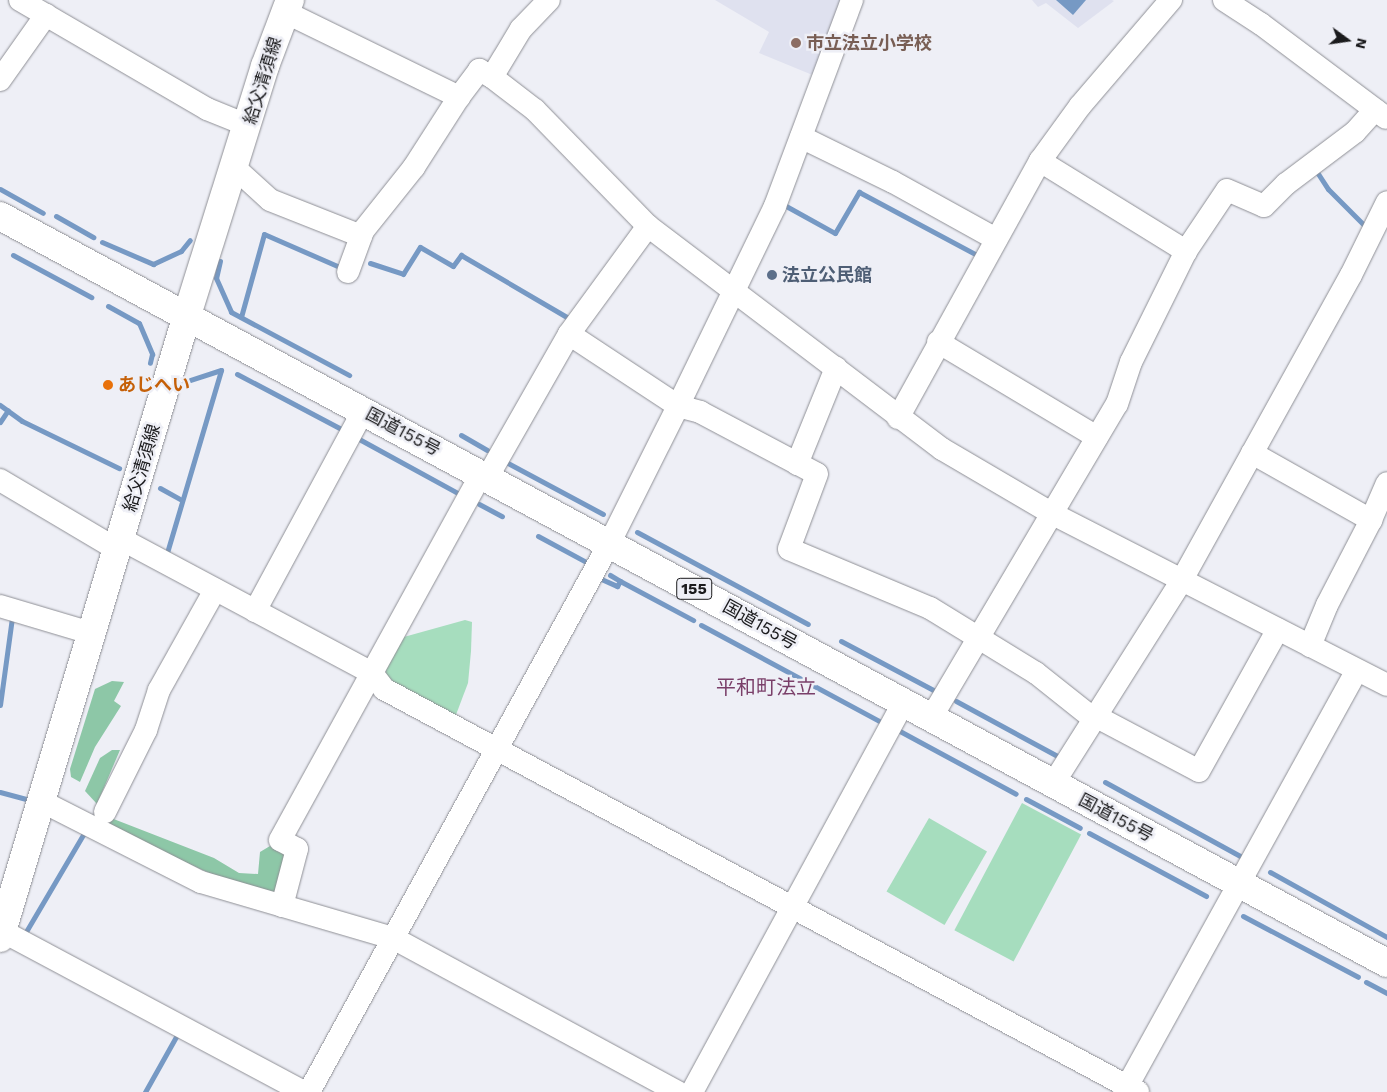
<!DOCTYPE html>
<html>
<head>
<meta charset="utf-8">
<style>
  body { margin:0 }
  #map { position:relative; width:1387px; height:1092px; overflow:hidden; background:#eeeff6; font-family:"Work Sans","Noto Sans JP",sans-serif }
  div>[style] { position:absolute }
  .built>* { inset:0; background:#dfe1ef }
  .green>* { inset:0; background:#a6ddbe; transform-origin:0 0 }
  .forest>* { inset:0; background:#8dc7a7 }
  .water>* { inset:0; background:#7699c4 }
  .stream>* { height:5px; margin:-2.5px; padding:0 2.5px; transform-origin:2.5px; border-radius:2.5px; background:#7699c4 }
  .roads { filter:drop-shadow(0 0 1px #8e8f95) drop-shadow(0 0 1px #8e8f95) }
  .minor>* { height:22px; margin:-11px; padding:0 11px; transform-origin:11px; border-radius:11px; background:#fff }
  .major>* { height:28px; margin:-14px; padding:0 14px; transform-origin:14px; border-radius:14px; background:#fff }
  .highway>* { height:28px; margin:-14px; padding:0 14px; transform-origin:14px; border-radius:14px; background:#fff }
  .dots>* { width:14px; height:14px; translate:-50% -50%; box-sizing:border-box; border:2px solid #eeeff6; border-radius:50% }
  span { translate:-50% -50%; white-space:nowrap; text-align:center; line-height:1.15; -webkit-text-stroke:5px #eeeff6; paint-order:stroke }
  .shield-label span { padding:1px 4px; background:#eeeff6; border:1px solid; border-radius:4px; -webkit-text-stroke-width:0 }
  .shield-label { font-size:16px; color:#1b1b1d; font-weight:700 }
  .education-label { font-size:18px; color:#785e54; font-weight:700 }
  .left { translate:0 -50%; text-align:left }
  .street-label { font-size:18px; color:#1b1b1d }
  .service-label { font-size:18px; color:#4e5e75; font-weight:700 }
  .food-label { font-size:18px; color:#c56008; font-weight:700 }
  .quarter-label { font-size:20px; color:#7a3f69 }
  .north { position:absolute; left:1322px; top:15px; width:50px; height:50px; -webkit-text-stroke:4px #eeeff6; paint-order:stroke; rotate:104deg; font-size:14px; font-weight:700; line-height:20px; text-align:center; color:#1b1b1d }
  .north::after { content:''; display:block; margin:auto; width:18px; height:22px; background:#1b1b1d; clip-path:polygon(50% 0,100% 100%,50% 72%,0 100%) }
</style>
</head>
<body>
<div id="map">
  <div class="built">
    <div style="clip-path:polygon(715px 0,843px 0,815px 76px,759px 53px,769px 32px)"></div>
    <div style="clip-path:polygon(1032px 0,1112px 0,1114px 1px,1078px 28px,1046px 3px,1038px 7px)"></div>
  </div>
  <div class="green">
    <div style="clip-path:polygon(465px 620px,472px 622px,471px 651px,468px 683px,454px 720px,383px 682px,393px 640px)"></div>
    <div style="left:1022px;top:803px;width:67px;height:144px;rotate:28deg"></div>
    <div style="left:929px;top:818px;width:67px;height:85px;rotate:30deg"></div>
  </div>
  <div class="forest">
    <div style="clip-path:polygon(112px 681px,124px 682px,114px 701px,121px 706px,95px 747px,80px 782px,71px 777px,70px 769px,95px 689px)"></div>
    <div style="clip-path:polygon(112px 750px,120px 750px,97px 804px,85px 791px,100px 758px)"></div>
    <div style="clip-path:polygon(111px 818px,214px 858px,239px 873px,258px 874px,260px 852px,275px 843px,292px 851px,281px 897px,247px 889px,200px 869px,109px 826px)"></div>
  </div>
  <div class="water">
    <div style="clip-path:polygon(1056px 0,1086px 0,1073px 15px)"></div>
  </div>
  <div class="stream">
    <div style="left:1315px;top:169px;width:24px;rotate:57deg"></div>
    <div style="left:1328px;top:189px;width:54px;rotate:45deg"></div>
    <div style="left:0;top:189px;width:49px;rotate:29.2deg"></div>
    <div style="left:786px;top:206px;width:56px;rotate:28.9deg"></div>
    <div style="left:835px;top:233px;width:48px;rotate:-59.7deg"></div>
    <div style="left:859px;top:192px;width:134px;rotate:28.1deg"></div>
    <div style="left:56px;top:216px;width:43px;rotate:29.6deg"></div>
    <div style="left:102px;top:242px;width:56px;rotate:23.3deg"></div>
    <div style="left:153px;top:264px;width:31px;rotate:-25deg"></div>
    <div style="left:181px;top:251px;width:14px;rotate:-51deg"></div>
    <div style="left:13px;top:255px;width:89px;rotate:28.3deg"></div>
    <div style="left:220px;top:261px;width:17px;rotate:103deg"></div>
    <div style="left:216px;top:278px;width:37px;rotate:66deg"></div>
    <div style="left:231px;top:312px;width:134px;rotate:28.1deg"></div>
    <div style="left:370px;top:263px;width:35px;rotate:18deg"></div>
    <div style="left:403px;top:274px;width:32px;rotate:-58deg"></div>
    <div style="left:420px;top:247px;width:38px;rotate:30deg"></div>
    <div style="left:453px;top:266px;width:14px;rotate:-54deg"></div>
    <div style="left:461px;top:255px;width:126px;rotate:30.4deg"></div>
    <div style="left:108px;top:306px;width:35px;rotate:29deg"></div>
    <div style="left:139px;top:323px;width:34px;rotate:67deg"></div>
    <div style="left:152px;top:354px;width:9px;rotate:103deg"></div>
    <div style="left:241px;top:317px;width:86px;rotate:-74.5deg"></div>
    <div style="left:264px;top:234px;width:85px;rotate:23.6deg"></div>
    <div style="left:237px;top:374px;width:120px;rotate:27.8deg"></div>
    <div style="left:0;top:405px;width:27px;rotate:36deg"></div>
    <div style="left:22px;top:421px;width:108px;rotate:25.9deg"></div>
    <div style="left:0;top:422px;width:14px;rotate:-56deg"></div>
    <div style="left:461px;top:435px;width:30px;rotate:30deg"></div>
    <div style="left:359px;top:439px;width:119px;rotate:28.7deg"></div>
    <div style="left:506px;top:462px;width:110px;rotate:28.2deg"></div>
    <div style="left:160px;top:488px;width:25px;rotate:29deg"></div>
    <div style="left:479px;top:504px;width:26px;rotate:28deg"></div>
    <div style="left:637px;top:532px;width:194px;rotate:28.3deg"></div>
    <div style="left:538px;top:536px;width:55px;rotate:28.4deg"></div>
    <div style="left:166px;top:556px;width:194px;rotate:-73.5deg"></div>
    <div style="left:221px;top:370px;width:32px;rotate:162deg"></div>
    <div style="left:610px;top:575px;width:12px;rotate:31deg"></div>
    <div style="left:599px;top:578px;width:20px;rotate:24deg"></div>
    <div style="left:617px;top:586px;width:6px;rotate:-59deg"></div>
    <div style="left:620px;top:581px;width:83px;rotate:28.1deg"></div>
    <div style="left:701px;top:625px;width:209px;rotate:28.3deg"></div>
    <div style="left:841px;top:641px;width:104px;rotate:28deg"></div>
    <div style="left:956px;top:701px;width:119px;rotate:28.5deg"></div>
    <div style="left:0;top:705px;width:89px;rotate:-82.2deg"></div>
    <div style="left:896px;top:729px;width:136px;rotate:28.4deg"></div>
    <div style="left:1105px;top:782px;width:154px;rotate:28.7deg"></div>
    <div style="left:0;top:792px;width:27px;rotate:15deg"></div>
    <div style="left:1026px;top:799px;width:61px;rotate:28.2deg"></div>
    <div style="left:1089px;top:833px;width:133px;rotate:28.3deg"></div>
    <div style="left:1270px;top:872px;width:134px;rotate:29.1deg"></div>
    <div style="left:1243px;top:916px;width:130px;rotate:27.9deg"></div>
    <div style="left:24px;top:935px;width:118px;rotate:-59.5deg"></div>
    <div style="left:1366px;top:982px;width:24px;rotate:28deg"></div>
    <div style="left:145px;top:1092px;width:65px;rotate:-60.7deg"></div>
  </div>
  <div class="roads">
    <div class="minor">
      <div style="left:20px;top:0;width:216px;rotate:30.2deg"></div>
      <div style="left:207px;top:109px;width:45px;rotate:22deg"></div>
      <div style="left:1224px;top:0;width:44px;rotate:33deg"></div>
      <div style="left:1261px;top:24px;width:156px;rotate:36.9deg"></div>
      <div style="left:285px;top:12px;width:194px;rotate:26deg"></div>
      <div style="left:459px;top:97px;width:34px;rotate:-53deg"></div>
      <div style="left:479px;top:70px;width:15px;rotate:28deg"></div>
      <div style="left:492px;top:77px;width:54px;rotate:37.5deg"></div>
      <div style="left:535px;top:110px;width:162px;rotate:45.8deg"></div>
      <div style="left:648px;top:226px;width:369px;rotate:37.2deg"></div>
      <div style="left:942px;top:449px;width:126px;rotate:30.4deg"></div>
      <div style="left:1051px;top:513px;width:377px;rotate:27.1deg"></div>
      <div style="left:492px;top:77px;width:56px;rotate:-58.9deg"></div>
      <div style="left:521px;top:29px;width:40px;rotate:-46deg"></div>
      <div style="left:0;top:80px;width:80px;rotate:-54.7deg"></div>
      <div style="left:801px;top:137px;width:102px;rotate:26.1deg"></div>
      <div style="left:893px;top:182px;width:118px;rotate:29deg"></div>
      <div style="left:1040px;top:161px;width:172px;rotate:31.7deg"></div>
      <div style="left:235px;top:168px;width:47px;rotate:42.4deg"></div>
      <div style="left:270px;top:200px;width:98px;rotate:21.6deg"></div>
      <div style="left:348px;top:272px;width:44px;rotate:-69.9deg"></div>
      <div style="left:363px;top:231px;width:82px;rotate:-51.4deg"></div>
      <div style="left:414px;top:167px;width:83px;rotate:-57.3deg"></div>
      <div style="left:569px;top:334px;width:131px;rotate:33.4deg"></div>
      <div style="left:678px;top:406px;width:23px;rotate:15deg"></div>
      <div style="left:700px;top:412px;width:132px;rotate:27.9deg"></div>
      <div style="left:817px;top:474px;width:80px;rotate:110.5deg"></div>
      <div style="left:789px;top:549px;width:153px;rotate:22.7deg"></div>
      <div style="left:930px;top:608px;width:124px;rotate:31.5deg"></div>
      <div style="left:1036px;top:673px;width:75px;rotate:38.5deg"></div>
      <div style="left:938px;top:342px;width:185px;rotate:30.9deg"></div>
      <div style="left:898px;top:418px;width:294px;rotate:-61.1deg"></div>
      <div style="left:1040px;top:161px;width:68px;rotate:-54deg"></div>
      <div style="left:1080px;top:106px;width:140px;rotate:-49.4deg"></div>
      <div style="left:1252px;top:453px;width:137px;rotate:29.4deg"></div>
      <div style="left:1371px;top:520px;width:40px;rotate:-66.6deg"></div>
      <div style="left:797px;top:464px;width:104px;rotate:-67.9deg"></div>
      <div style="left:487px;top:478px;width:166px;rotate:-60.3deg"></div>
      <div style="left:569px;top:334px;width:134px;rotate:-53.8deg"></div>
      <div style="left:0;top:480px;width:137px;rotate:30.7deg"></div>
      <div style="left:121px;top:539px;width:285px;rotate:28.1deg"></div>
      <div style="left:372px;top:673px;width:20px;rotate:53deg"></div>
      <div style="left:384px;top:689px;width:855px;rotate:28.12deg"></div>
      <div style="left:0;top:606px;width:98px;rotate:16.6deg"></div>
      <div style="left:255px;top:611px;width:227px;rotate:-61.6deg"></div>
      <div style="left:1310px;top:646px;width:44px;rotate:-67.5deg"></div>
      <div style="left:1327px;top:605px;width:96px;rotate:-62.6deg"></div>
      <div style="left:1097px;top:717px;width:115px;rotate:27.9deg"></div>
      <div style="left:1199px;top:771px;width:162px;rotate:-60.9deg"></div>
      <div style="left:931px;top:718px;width:365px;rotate:-59.4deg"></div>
      <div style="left:1117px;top:404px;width:44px;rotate:-71.6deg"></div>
      <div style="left:1131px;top:362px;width:124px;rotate:-63.6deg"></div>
      <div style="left:1186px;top:251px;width:73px;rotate:-56.1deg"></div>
      <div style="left:1227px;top:190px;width:40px;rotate:23.4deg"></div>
      <div style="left:1264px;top:206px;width:31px;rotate:-45deg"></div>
      <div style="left:1286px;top:184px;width:86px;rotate:-37deg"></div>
      <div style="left:1355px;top:132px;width:30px;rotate:-48deg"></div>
      <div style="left:1053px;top:784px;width:244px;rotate:-57.7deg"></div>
      <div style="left:1183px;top:578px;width:346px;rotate:-61deg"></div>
      <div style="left:1351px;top:275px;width:81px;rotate:-63.7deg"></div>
      <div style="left:41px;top:801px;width:179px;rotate:26.9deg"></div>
      <div style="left:201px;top:882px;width:200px;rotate:16.3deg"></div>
      <div style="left:393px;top:938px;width:324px;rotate:28.4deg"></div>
      <div style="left:105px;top:812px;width:92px;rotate:-63.4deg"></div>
      <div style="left:146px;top:730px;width:42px;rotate:-72deg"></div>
      <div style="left:159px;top:690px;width:115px;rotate:-60.8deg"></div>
      <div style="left:282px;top:906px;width:59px;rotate:-75.3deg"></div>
      <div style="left:297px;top:849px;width:19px;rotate:-152deg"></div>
      <div style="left:280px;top:840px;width:417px;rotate:-61.2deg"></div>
      <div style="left:2px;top:931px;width:341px;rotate:28.1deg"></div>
      <div style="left:309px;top:1092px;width:625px;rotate:-61.3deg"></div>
      <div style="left:609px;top:544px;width:154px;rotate:-63.4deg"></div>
      <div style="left:678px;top:406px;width:222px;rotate:-64.1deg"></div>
      <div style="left:775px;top:206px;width:220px;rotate:-69.5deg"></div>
      <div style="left:692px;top:1092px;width:443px;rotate:-61.5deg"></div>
      <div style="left:1124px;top:1092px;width:481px;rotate:-61.1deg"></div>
    </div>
    <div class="major">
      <div style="left:0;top:938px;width:650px;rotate:-73.29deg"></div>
      <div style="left:187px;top:315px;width:261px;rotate:-72.6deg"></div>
      <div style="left:265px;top:66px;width:71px;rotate:-69.3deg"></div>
    </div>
    <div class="highway">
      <div style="left:0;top:216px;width:1575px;rotate:28.31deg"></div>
    </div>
  </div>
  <div class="dots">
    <div style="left:796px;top:43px;background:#8d6e63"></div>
    <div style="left:772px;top:275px;background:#5c6f8a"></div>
    <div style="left:108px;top:385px;background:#e8710a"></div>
  </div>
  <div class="shield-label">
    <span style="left:694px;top:589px">155</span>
  </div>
  <div class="education-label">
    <span class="left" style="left:806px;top:43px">市立法立小学校</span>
  </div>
  <div class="street-label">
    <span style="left:263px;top:81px;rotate:-73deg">給父清須線</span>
    <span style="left:403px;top:432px;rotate:28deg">国道155号</span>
    <span style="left:142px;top:468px;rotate:-74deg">給父清須線</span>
    <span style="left:760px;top:625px;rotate:29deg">国道155号</span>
    <span style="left:1116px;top:818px;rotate:28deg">国道155号</span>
  </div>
  <div class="service-label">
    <span class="left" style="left:782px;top:275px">法立公民館</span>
  </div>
  <div class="food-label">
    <span class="left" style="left:118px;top:385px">あじへい</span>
  </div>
  <div class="quarter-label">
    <span style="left:766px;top:687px">平和町法立</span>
  </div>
  <div class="north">N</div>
</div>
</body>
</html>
